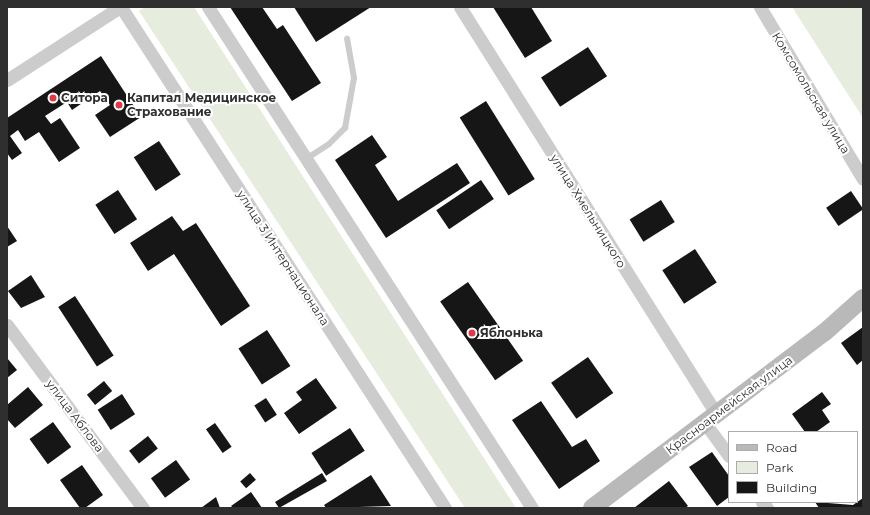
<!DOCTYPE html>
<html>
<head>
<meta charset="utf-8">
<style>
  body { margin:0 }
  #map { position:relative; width:870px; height:515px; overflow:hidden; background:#fff; font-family:Montserrat,sans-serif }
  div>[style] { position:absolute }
  .green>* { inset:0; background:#e6ecde }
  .building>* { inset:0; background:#161616; transform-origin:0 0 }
  .service>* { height:6px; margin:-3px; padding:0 3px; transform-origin:3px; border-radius:3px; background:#ccc }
  .minor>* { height:13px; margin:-6.5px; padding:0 6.5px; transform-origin:6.5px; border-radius:6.5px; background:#ccc }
  .secondary>* { height:18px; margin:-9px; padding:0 9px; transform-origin:9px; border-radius:9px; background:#b9b9b9 }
  .dots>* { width:11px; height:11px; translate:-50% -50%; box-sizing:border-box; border:2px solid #fff; border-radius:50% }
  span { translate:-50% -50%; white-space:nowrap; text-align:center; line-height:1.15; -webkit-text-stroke:4px #fff; paint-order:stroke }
  .street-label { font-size:12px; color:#2f2f2f }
  .poi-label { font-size:12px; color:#2f2f2f; font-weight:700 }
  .left { translate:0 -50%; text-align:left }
  .frame { position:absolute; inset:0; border:8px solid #2f2f2f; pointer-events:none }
  .legend { position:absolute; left:728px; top:431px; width:130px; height:72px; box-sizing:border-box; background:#fff; border:1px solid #acacac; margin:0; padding:5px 7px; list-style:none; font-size:12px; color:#2f2f2f }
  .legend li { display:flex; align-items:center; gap:8px; height:20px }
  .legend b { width:20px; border:1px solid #acacac }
</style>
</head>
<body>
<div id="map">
  <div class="green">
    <div style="clip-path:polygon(145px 7px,194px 7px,516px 508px,465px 508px,139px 11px)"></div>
    <div style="clip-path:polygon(792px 7px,863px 7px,863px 118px)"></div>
  </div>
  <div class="building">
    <div style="clip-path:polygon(230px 7px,262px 7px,277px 29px,283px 25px,321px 83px,292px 101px)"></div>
    <div style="clip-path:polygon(294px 7px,371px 7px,316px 42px)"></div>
    <div style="clip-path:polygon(493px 7px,531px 7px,552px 41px,525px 58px)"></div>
    <div style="left:588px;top:47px;width:35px;height:56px;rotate:57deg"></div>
    <div style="clip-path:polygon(101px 56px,141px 117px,110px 137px,95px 115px,110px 105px,100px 91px,72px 110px,67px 102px,45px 116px,51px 124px,60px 118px,80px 148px,59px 162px,39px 132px,25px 141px,18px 130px,10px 136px,22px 153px,12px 160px,7px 153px,7px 118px)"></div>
    <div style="left:486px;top:101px;width:92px;height:31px;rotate:58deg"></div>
    <div style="clip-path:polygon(372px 135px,387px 157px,375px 165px,398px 201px,457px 163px,470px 183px,386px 238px,335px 160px)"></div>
    <div style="left:159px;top:141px;width:40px;height:30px;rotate:57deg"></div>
    <div style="left:481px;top:180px;width:23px;height:54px;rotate:56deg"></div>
    <div style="left:118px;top:190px;width:35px;height:27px;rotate:57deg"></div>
    <div style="left:851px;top:191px;width:22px;height:30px;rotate:56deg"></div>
    <div style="left:661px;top:200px;width:26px;height:37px;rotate:58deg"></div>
    <div style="clip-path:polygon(172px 216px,183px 231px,196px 223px,250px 306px,221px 326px,174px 254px,148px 271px,130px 243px)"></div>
    <div style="clip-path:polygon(7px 226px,17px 241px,7px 247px)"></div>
    <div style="left:695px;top:249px;width:40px;height:39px;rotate:57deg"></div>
    <div style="clip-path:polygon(31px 275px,45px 297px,21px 308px,8px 291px)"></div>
    <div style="left:468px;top:282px;width:96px;height:34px;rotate:55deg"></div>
    <div style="left:75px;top:296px;width:71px;height:20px;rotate:57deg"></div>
    <div style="clip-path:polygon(863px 327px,863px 360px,857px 365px,841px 343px)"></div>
    <div style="left:267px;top:330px;width:43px;height:34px;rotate:57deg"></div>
    <div style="left:588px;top:357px;width:44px;height:45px;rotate:55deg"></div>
    <div style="clip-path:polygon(7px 358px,17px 370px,7px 378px)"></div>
    <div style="clip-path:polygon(316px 378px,337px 408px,299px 434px,284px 413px,302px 400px,296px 392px)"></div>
    <div style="left:104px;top:381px;width:13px;height:22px;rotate:51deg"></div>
    <div style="clip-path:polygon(28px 387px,43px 405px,15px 428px,7px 419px,7px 405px)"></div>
    <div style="clip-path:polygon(822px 392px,831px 404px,822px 410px,830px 422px,816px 432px,805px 432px,792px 414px)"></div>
    <div style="left:122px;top:394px;width:24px;height:29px;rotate:57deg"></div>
    <div style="left:266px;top:398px;width:20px;height:14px;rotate:57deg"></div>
    <div style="clip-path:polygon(541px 401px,572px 447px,586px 439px,600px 461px,559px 489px,512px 420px)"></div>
    <div style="left:53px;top:422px;width:31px;height:29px;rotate:54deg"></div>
    <div style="left:215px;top:423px;width:29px;height:11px;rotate:55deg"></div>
    <div style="left:350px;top:428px;width:27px;height:46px;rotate:57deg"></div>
    <div style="left:148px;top:436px;width:16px;height:24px;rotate:52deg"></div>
    <div style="clip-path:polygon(712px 452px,729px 476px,729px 497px,717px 506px,689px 467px)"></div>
    <div style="left:176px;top:460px;width:24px;height:31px;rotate:54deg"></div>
    <div style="clip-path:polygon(82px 465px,103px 495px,85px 508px,80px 508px,60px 480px)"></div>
    <div style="left:250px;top:473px;width:9px;height:13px;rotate:49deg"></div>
    <div style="clip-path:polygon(322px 473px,327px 481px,279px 508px,275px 502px)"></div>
    <div style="clip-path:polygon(371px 475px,391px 506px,326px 508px,324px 505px)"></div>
    <div style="clip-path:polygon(669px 481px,688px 506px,685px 508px,634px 508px)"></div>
    <div style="clip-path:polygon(251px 492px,262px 508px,233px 508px,231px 506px)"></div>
    <div style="clip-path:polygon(216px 497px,220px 508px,201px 508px)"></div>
    <div style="clip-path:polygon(863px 498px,863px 508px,819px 508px,815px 502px,853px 505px)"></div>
  </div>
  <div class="service">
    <div style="left:306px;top:159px;width:27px;rotate:-33deg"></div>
    <div style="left:329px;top:144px;width:23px;rotate:-45deg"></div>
    <div style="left:345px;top:128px;width:51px;rotate:-79.8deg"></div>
    <div style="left:354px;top:78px;width:40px;rotate:-100deg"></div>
  </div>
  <div class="minor">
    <div style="left:121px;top:7px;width:597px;rotate:57.11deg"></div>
    <div style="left:208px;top:7px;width:597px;rotate:57.11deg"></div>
    <div style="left:460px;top:7px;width:481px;rotate:57.8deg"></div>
    <div style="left:760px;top:7px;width:200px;rotate:59.1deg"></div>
    <div style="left:7px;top:80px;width:135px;rotate:-32.9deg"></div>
    <div style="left:7px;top:325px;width:228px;rotate:53.4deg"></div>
    <div style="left:705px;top:423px;width:41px;rotate:54deg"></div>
    <div style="left:762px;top:502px;width:8px;rotate:50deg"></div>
  </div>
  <div class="secondary">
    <div style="left:592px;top:508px;width:292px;rotate:-37.1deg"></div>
    <div style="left:825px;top:332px;width:51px;rotate:-41.8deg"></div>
  </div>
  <div class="dots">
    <div style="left:53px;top:98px;background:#dd3b4a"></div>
    <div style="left:119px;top:105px;background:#dd3b4a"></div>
    <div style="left:472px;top:333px;background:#dd3b4a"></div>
  </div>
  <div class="street-label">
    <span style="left:811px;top:93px;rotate:59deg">Комсомольская улица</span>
    <span style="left:588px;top:211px;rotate:58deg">улица Хмельницкого</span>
    <span style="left:283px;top:258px;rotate:57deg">улица 3 Интернационала</span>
    <span style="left:729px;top:405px;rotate:-37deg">Красноармейская улица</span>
    <span style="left:75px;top:416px;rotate:53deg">улица Аблова</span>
  </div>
  <div class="poi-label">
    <span class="left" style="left:61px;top:98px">Ситора</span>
    <span class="left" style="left:127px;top:105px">Капитал Медицинское<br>Страхование</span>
    <span class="left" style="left:480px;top:333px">Яблонька</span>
  </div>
  <div class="frame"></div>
  <ul class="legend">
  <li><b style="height:5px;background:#b9b9b9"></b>Road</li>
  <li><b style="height:11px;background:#e6ecde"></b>Park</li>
  <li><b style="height:11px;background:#161616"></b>Building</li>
  </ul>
</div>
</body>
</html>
